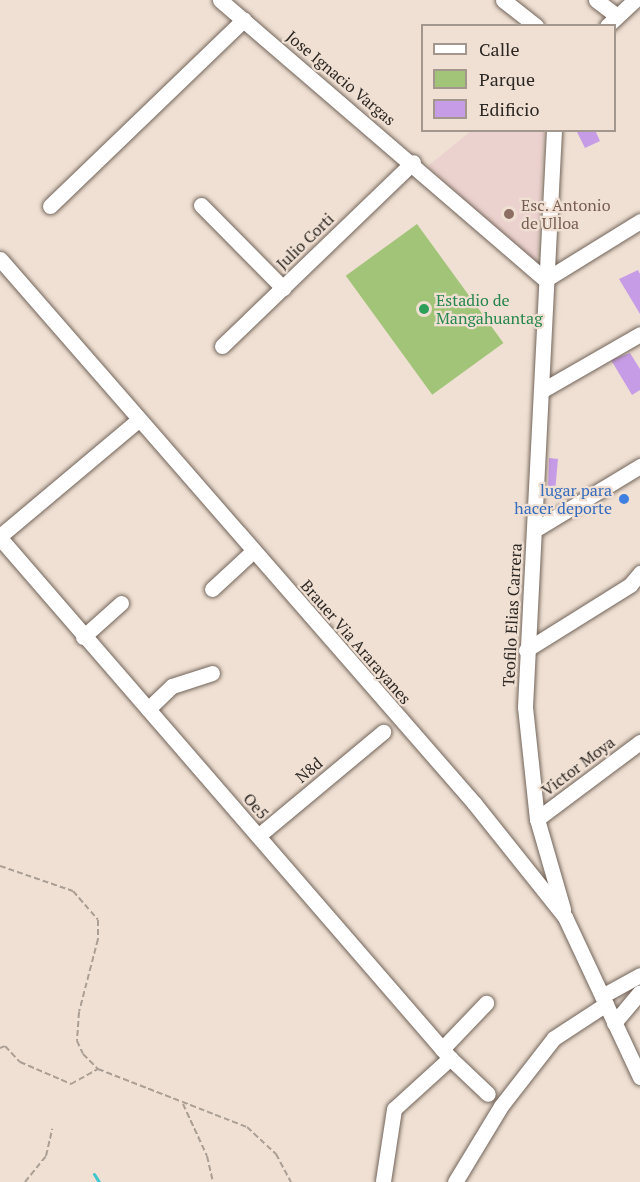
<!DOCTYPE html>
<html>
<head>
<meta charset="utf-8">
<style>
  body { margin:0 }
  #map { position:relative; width:640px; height:1182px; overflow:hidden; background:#efe0d3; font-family:"PT Serif",serif }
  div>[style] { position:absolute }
  .education>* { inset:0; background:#ecd2ce }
  .green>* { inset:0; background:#a1c478; transform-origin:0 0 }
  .stream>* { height:3px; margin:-1.5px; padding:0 1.5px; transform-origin:1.5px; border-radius:1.5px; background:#3ec6cd }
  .building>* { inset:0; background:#c79ce7 }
  .path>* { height:2px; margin-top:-1px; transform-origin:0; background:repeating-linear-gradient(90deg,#ab9f95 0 6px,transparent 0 9px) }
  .roads { filter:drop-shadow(0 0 2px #72645a) drop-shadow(0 0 2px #72645a) }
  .minor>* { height:15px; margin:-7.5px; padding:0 7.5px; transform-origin:7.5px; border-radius:7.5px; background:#fff }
  .dots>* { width:16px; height:16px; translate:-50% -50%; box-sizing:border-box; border:3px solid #efe0d3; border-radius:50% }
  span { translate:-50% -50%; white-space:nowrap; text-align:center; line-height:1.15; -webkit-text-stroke:4.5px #efe0d3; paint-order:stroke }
  .street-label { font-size:16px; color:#2e2824 }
  .education-label { font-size:16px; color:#785e54 }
  .left { translate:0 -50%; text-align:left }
  .leisure-label { font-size:16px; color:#27864d }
  .shop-label { font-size:16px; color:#366cbe }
  .right { translate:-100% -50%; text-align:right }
  .legend { position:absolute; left:421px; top:24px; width:195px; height:108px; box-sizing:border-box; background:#efe0d3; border:2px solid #a2968d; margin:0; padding:8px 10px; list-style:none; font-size:18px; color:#2e2824 }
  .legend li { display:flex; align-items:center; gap:12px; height:30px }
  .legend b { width:30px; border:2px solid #a2968d }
</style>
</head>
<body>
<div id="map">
  <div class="education">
    <div style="clip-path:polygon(471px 131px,544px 131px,537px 261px,532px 262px,428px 166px)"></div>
  </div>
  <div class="green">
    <div style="left:417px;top:224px;width:147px;height:88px;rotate:54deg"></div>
  </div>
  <div class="stream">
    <div style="left:94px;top:1174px;width:9px;rotate:58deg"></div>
  </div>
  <div class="building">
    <div style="clip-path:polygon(576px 130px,595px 130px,600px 141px,585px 148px)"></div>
    <div style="clip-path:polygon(638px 270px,640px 274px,640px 314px,619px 279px)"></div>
    <div style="clip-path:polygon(630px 353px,640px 369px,640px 390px,632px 395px,611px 360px)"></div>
    <div style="clip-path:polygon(549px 458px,558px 459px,555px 492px,548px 492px)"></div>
  </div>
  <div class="path">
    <div style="left:0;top:866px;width:77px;rotate:18.9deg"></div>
    <div style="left:73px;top:891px;width:38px;rotate:49deg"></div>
    <div style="left:98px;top:920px;width:19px;rotate:90deg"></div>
    <div style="left:98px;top:939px;width:75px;rotate:104.6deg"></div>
    <div style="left:79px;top:1012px;width:29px;rotate:94deg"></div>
    <div style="left:77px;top:1041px;width:14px;rotate:65deg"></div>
    <div style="left:83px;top:1054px;width:21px;rotate:45deg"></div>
    <div style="left:98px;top:1069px;width:160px;rotate:21.3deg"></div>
    <div style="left:247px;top:1127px;width:40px;rotate:43deg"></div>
    <div style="left:276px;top:1154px;width:32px;rotate:62deg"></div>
    <div style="left:0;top:1048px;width:5px;rotate:-22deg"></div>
    <div style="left:5px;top:1046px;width:22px;rotate:47deg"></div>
    <div style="left:20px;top:1062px;width:56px;rotate:23.3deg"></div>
    <div style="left:71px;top:1084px;width:31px;rotate:-29deg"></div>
    <div style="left:183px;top:1104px;width:57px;rotate:65.2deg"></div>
    <div style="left:207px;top:1156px;width:27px;rotate:77deg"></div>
    <div style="left:25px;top:1182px;width:33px;rotate:-51deg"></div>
    <div style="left:46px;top:1156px;width:28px;rotate:-77deg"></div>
  </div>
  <div class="roads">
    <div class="minor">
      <div style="left:220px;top:0;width:429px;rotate:40.7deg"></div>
      <div style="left:545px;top:280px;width:112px;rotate:-31.8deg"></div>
      <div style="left:503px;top:0;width:42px;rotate:38.2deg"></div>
      <div style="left:596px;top:0;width:26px;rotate:37deg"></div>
      <div style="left:607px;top:26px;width:38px;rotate:-43deg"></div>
      <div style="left:554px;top:130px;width:578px;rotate:92.88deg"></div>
      <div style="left:525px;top:707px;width:113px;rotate:83.9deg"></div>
      <div style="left:537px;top:819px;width:94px;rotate:73.9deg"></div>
      <div style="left:201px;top:205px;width:117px;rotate:45.3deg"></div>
      <div style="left:50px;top:206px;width:269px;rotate:-43.9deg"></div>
      <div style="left:0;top:259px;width:722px;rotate:48.93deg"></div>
      <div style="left:474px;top:803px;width:146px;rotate:51.4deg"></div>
      <div style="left:565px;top:917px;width:177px;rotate:64.9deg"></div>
      <div style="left:222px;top:346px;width:265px;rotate:-43.9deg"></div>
      <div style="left:541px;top:391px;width:114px;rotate:-29.9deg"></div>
      <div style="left:536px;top:529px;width:122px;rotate:-31.2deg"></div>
      <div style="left:0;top:536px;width:180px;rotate:-40deg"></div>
      <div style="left:0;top:538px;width:688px;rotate:49.13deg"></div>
      <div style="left:450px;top:1058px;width:52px;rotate:43.5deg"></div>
      <div style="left:212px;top:589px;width:56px;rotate:-42.8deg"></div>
      <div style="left:83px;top:637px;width:51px;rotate:-41.8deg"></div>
      <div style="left:526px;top:650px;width:123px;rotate:-32deg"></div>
      <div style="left:630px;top:585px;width:16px;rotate:-50deg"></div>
      <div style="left:148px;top:709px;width:33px;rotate:-44deg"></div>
      <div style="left:172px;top:686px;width:42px;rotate:-18deg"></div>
      <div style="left:537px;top:819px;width:129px;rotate:-36.8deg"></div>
      <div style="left:258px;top:836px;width:163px;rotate:-39.8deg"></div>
      <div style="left:602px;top:996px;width:43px;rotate:-28.9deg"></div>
      <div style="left:614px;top:1023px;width:40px;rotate:-50deg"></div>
      <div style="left:442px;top:1049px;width:64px;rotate:-46.3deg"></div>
      <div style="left:383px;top:1181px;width:73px;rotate:-81.3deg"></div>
      <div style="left:394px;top:1109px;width:76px;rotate:-42.3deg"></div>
      <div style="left:455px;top:1182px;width:89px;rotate:-58.8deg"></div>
      <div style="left:501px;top:1106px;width:86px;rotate:-52.1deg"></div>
      <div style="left:554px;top:1038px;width:62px;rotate:-33.2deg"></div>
    </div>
  </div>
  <div class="dots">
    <div style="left:509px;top:214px;background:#8d6e63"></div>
    <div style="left:424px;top:309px;background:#2e9e5b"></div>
    <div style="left:624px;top:499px;background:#3f7fe0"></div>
  </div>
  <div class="street-label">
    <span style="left:341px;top:78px;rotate:40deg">Jose Ignacio Vargas</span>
    <span style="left:305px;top:241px;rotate:-44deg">Julio Corti</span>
    <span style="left:512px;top:615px;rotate:-87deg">Teofilo Elias Carrera</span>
    <span style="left:356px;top:642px;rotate:49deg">Brauer Via Ararayanes</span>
    <span style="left:578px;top:766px;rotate:-37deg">Victor Moya</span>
    <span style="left:309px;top:770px;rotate:-40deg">N8d</span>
    <span style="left:256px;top:806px;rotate:49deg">Oe5</span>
  </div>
  <div class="education-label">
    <span class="left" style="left:521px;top:214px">Esc. Antonio<br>de Ulloa</span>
  </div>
  <div class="leisure-label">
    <span class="left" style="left:436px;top:309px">Estadio de<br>Mangahuantag</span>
  </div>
  <div class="shop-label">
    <span class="right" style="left:612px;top:499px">lugar para<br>hacer deporte</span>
  </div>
  <ul class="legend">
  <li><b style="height:8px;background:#fff"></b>Calle</li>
  <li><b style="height:16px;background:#a1c478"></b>Parque</li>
  <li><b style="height:16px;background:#c79ce7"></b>Edificio</li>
  </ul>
</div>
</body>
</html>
